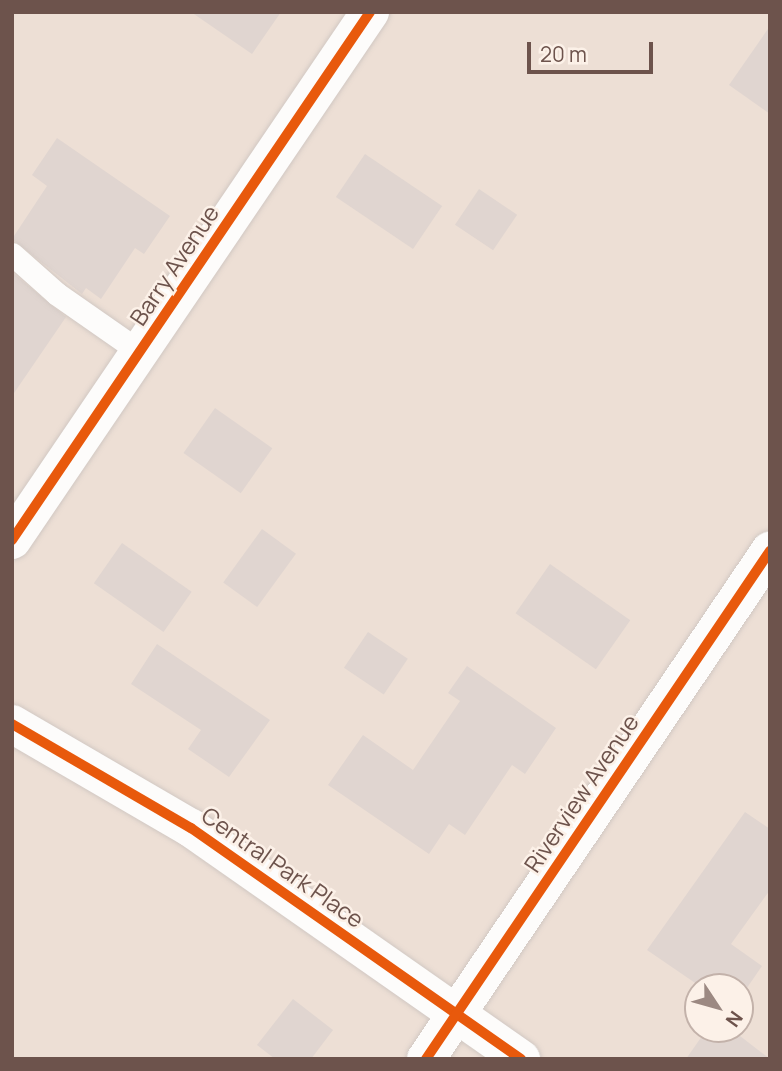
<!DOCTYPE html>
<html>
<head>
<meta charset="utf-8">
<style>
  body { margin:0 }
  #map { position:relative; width:782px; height:1071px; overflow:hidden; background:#f4ede7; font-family:Manrope,sans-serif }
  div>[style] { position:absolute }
  .residential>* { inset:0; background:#eddfd5 }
  .building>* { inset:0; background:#e0d5d0; transform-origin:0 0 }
  .roads { filter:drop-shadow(0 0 2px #d1c8c3) drop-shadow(0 0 2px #d1c8c3) }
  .service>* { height:23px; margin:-11.5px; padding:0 11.5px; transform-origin:11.5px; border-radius:11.5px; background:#fdfcfb }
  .minor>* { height:38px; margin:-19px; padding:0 19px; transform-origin:19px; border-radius:19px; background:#fdfcfb }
  .cycleway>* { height:10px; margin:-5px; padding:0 5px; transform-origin:5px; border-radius:5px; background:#e8590c }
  span { translate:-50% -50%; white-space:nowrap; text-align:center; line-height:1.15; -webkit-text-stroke:5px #fcf1e8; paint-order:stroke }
  .street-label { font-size:23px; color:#6d534c }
  .frame { position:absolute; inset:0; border:14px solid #6d534c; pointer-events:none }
  .north { position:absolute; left:684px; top:973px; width:70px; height:70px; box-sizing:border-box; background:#fcf1e8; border:2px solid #c3b2aa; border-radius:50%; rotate:126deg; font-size:19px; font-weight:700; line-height:28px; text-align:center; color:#6d534c }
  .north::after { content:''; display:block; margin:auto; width:24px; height:32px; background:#9c8982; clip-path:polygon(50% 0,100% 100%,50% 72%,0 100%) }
  .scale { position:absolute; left:527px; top:42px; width:126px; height:32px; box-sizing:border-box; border:4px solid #6d534c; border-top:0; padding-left:9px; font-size:21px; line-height:24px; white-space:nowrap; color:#6d534c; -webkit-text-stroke:5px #fcf1e8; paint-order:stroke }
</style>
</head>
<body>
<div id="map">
  <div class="residential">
    <div style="clip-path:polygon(12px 12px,356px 12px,12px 524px)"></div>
    <div style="clip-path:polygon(evenodd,386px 12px,770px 12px,770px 1059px,12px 1059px,12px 565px,386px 12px,698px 987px,740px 987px,740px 1029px,698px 1029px,698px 987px)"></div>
  </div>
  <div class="building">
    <div style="clip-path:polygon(191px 12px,281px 12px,252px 54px)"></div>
    <div style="clip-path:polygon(770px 26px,770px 114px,729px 85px)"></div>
    <div style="clip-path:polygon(57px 138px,170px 216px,144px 254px,135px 248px,101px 299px,86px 288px,82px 294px,12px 239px,47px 186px,32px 175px)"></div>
    <div style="left:365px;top:154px;width:93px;height:52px;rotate:34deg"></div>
    <div style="left:479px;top:189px;width:46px;height:43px;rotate:34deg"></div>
    <div style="clip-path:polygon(14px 274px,66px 317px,12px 396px,12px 276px)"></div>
    <div style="left:215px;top:408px;width:70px;height:55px;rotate:35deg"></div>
    <div style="left:262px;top:529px;width:42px;height:66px;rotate:36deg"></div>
    <div style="left:122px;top:543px;width:85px;height:49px;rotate:35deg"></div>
    <div style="left:550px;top:564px;width:98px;height:60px;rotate:35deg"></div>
    <div style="left:368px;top:632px;width:48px;height:43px;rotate:34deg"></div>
    <div style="clip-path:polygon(157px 644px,270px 720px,229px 777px,188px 749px,201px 730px,131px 684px)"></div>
    <div style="clip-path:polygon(467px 666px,556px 728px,525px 774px,512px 765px,465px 835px,449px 824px,429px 854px,328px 785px,363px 735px,413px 770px,460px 701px,448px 693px)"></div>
    <div style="clip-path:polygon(745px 812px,770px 829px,770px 890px,731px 944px,762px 966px,740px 998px,740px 987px,701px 987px,647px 950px)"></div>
    <div style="clip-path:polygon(293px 999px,333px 1030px,311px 1059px,275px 1059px,257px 1045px)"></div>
    <div style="clip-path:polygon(707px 1029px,731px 1029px,770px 1059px,686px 1059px)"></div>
  </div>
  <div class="roads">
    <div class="service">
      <div style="left:12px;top:254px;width:60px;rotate:41.6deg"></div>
      <div style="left:57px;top:294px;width:101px;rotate:34.9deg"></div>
    </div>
    <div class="minor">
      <div style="left:12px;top:540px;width:638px;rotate:-55.86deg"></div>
      <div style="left:12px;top:724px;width:207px;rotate:30.2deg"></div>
      <div style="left:191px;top:828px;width:403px;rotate:35deg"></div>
      <div style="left:426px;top:1059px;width:614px;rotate:-55.9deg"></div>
    </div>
  </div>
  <div class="cycleway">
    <div style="left:12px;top:540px;width:638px;rotate:-55.86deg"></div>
    <div style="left:12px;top:724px;width:207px;rotate:30.2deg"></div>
    <div style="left:191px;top:828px;width:403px;rotate:35deg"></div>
    <div style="left:426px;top:1059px;width:614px;rotate:-55.9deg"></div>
  </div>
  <div class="street-label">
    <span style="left:174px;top:265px;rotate:-56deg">Barry Avenue</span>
    <span style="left:581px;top:793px;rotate:-56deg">Riverview Avenue</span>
    <span style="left:283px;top:867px;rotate:35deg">Central Park Place</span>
  </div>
  <div class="frame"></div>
  <div class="north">N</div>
  <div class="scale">20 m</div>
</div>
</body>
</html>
